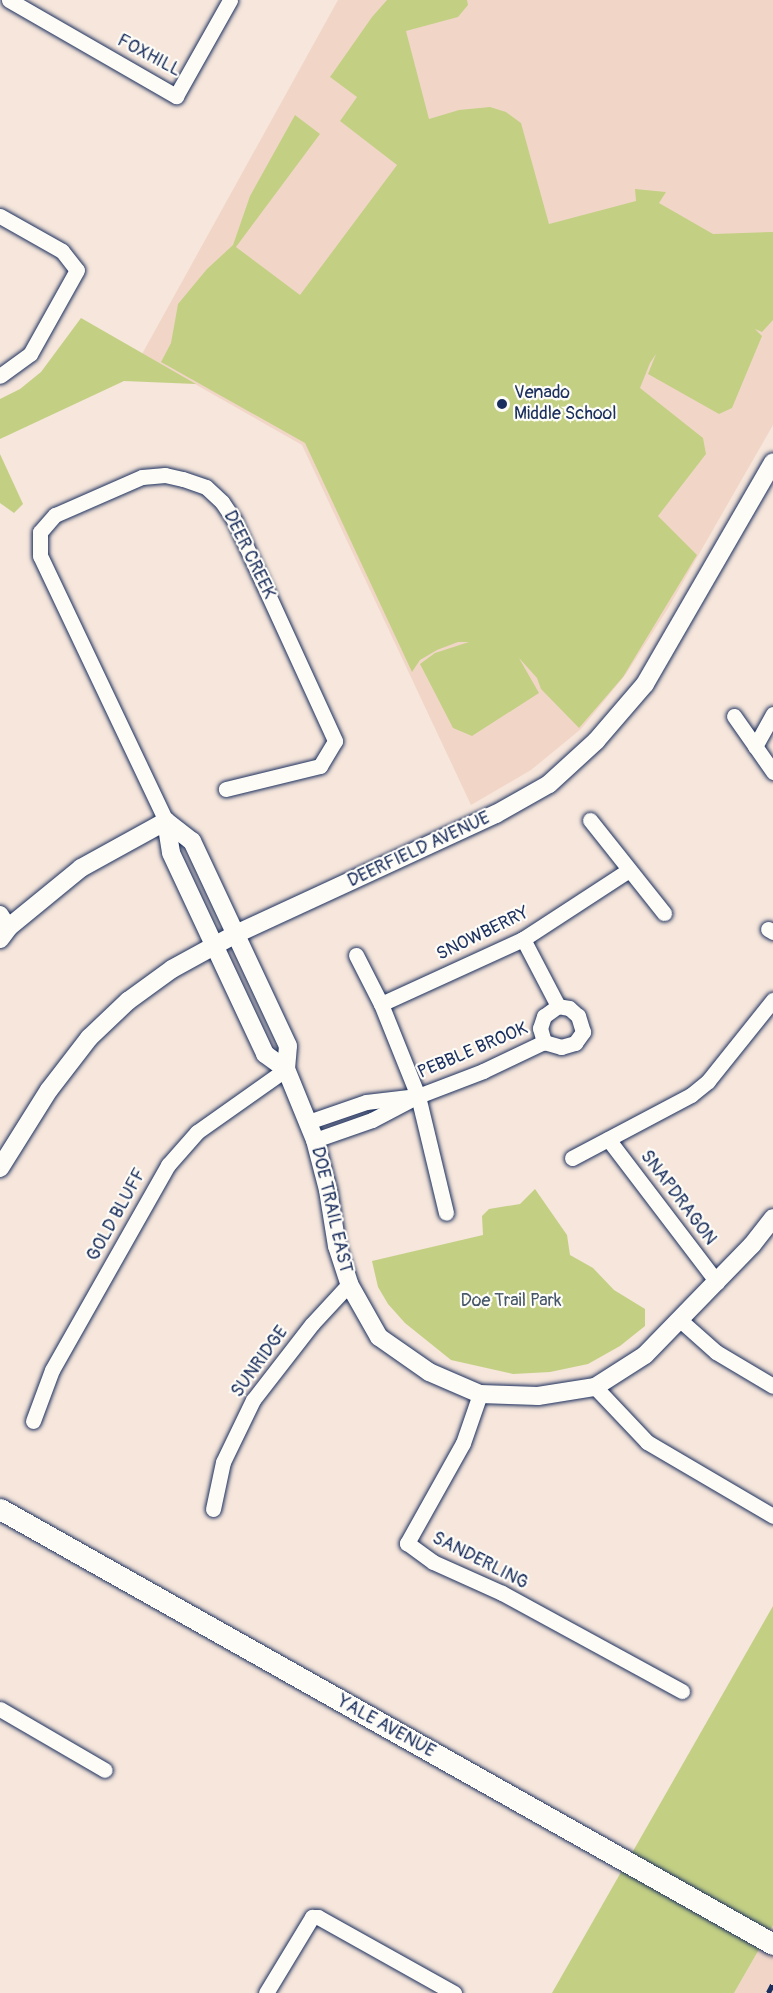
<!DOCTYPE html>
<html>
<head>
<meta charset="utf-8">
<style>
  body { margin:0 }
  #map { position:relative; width:773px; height:1993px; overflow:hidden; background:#f6e6db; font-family:Pangolin,sans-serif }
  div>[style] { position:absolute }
  .built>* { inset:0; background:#f1d6c8 }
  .green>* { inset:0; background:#c3d084 }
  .roads { filter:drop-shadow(0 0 2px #1b2f5e) drop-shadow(0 0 2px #1b2f5e) }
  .minor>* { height:15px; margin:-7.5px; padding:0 7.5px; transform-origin:7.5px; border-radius:7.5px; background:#fdfcf7 }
  .tertiary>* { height:18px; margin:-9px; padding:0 9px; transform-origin:9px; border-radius:9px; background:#fdfcf7 }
  .secondary>* { height:21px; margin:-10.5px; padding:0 10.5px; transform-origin:10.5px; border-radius:10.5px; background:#fdfcf7 }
  .rail>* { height:4.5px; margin-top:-2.25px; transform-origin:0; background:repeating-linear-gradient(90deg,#1b2f5e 0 9px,transparent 0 13.5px) }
  .dots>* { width:16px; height:16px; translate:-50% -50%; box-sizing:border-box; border:3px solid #fdfcf7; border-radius:50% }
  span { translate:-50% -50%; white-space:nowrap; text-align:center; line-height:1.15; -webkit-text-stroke:4.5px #fdfcf7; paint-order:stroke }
  .street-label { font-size:18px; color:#1b2f5e }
  .poi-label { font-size:18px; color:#1b2f5e }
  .left { translate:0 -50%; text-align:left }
  .park-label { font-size:18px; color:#455768 }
</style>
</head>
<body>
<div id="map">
  <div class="built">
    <div style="clip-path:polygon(338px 0,773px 0,773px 425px,667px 610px,626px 674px,581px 729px,531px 770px,471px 805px,302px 445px,142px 354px)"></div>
    <div style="clip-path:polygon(773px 1925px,773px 1993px,734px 1993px)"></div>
  </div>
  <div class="green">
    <div style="clip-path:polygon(387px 0,467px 0,468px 5px,458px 17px,406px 31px,429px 119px,459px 110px,490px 107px,506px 112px,521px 123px,549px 224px,636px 201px,635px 189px,666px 192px,659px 203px,713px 234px,773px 232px,773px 320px,762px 332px,755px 329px,762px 336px,732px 408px,719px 414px,648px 374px,656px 354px,650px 363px,640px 388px,703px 438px,706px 454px,658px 516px,697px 555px,623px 677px,579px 728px,541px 689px,537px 678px,519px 658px,539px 693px,472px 736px,453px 728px,420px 664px,435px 653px,469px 642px,458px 642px,437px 650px,420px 660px,412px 672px,305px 443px,161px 362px,171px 343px,178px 304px,207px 269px,233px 245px,250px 196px,295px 115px,320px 134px,236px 247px,300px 295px,397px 165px,340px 121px,357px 97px,330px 77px,372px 17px)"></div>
    <div style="clip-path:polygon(81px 318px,196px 384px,124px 381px,0 439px,0 399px,20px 389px,41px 372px)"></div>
    <div style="clip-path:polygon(0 454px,23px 504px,14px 513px,0 503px)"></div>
    <div style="clip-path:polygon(535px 1189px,567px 1235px,570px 1255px,593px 1268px,614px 1290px,645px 1309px,645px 1326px,620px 1346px,588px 1364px,550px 1372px,513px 1374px,451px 1360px,405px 1323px,388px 1304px,378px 1287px,372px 1261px,483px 1235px,482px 1216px,489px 1209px,520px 1204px)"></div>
    <div style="clip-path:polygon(773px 1606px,773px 1925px,734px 1993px,552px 1993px)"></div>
  </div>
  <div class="roads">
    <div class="minor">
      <div style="left:9px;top:0;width:193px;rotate:29.9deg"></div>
      <div style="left:176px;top:96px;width:110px;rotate:-60.6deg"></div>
      <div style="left:0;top:216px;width:71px;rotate:29.4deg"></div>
      <div style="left:62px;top:251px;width:24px;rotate:52deg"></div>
      <div style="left:77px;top:270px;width:96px;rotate:119.2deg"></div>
      <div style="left:30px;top:354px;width:37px;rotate:144deg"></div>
      <div style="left:773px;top:714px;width:37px;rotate:119deg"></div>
      <div style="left:755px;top:746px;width:32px;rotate:55deg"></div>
      <div style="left:734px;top:716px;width:37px;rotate:55deg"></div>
      <div style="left:590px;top:820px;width:119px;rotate:51.5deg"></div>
      <div style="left:166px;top:821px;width:293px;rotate:-115.4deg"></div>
      <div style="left:40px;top:556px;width:24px;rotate:-90deg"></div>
      <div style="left:40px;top:532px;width:23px;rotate:-49deg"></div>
      <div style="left:55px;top:515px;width:95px;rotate:-23.6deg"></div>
      <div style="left:142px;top:477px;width:23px;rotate:-5deg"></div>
      <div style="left:165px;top:475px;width:18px;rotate:13deg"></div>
      <div style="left:183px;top:479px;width:24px;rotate:19deg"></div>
      <div style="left:206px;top:487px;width:22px;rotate:43deg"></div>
      <div style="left:222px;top:502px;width:22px;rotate:56deg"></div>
      <div style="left:234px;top:520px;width:243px;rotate:65.4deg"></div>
      <div style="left:335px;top:741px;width:29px;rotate:121deg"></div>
      <div style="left:320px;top:766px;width:97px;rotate:166.3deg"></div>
      <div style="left:0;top:913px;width:17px;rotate:57deg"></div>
      <div style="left:768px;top:929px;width:6px;rotate:31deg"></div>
      <div style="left:523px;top:939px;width:76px;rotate:62.4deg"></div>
      <div style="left:356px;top:955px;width:55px;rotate:63deg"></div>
      <div style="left:381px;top:1004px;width:99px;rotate:68.1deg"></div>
      <div style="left:418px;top:1096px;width:120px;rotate:76.5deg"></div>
      <div style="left:381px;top:1004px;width:156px;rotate:-24.6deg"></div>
      <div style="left:523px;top:939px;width:126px;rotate:-33.1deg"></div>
      <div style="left:308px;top:1122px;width:61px;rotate:-19deg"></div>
      <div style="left:366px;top:1102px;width:43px;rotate:-6.6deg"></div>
      <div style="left:608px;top:1139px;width:180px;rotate:52.7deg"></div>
      <div style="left:315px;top:1140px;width:60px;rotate:-19.3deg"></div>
      <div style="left:372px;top:1120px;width:52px;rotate:-27.6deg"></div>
      <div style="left:418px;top:1096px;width:70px;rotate:-21deg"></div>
      <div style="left:483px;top:1071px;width:68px;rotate:-25.4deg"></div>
      <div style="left:544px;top:1042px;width:18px;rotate:16deg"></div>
      <div style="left:561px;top:1047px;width:15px;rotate:-16deg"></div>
      <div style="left:575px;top:1043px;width:14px;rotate:-54deg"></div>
      <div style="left:583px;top:1032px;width:17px;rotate:-107deg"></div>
      <div style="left:578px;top:1016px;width:12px;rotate:-138deg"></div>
      <div style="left:569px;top:1008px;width:11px;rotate:-170deg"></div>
      <div style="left:558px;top:1006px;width:17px;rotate:144deg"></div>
      <div style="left:544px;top:1016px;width:13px;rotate:108deg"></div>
      <div style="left:540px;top:1028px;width:15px;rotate:74deg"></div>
      <div style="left:572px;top:1158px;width:135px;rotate:-27.9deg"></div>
      <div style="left:691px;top:1095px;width:22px;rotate:-39deg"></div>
      <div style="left:708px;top:1081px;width:104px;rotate:-51.3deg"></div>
      <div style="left:680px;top:1320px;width:48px;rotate:41.6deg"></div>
      <div style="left:716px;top:1352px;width:66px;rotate:30.8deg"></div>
      <div style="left:595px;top:1387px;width:76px;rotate:46.6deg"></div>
      <div style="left:647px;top:1442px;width:146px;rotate:30.4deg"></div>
      <div style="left:480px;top:1394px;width:52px;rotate:109.1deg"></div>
      <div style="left:463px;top:1443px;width:115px;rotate:119.2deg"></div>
      <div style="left:407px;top:1543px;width:32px;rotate:36deg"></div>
      <div style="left:433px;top:1562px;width:76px;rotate:24.2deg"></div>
      <div style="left:502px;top:1593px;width:205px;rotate:28.6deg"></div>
      <div style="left:33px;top:1421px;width:54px;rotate:-69.6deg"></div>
      <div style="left:52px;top:1370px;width:236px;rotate:-60.5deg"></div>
      <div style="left:168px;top:1165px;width:44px;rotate:-48.7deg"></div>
      <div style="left:197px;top:1132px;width:109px;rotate:-35.3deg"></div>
      <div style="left:213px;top:1509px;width:48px;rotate:-78deg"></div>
      <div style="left:223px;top:1462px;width:69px;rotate:-64.2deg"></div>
      <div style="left:253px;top:1400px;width:96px;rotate:-52.2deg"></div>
      <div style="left:312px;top:1324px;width:54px;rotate:-47.2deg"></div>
      <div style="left:0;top:1709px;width:121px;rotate:30.2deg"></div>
      <div style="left:266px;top:1993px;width:89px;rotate:-58.8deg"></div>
      <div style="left:312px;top:1917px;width:6px"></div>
      <div style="left:318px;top:1917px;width:156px;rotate:29.2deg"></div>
    </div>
    <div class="tertiary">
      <div style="left:166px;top:821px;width:33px;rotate:38deg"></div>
      <div style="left:192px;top:841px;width:226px;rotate:64.9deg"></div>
      <div style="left:288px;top:1046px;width:23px;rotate:95deg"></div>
      <div style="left:286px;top:1069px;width:77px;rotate:67.8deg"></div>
      <div style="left:315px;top:1140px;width:52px;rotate:75.4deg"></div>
      <div style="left:328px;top:1190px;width:57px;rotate:80.9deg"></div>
      <div style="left:337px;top:1246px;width:40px;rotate:72deg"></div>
      <div style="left:349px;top:1284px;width:61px;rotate:60.5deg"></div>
      <div style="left:379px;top:1337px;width:61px;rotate:35deg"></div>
      <div style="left:429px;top:1372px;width:56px;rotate:23.3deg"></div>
      <div style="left:480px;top:1394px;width:58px;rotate:2deg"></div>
      <div style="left:538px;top:1396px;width:58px;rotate:-9deg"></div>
      <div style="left:595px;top:1387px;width:59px;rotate:-32.6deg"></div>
      <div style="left:645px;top:1355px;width:153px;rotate:-45.8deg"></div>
      <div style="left:752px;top:1245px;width:34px;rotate:-52deg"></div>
      <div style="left:166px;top:821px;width:32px;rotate:81deg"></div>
      <div style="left:171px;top:853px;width:222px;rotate:64.9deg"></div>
      <div style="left:265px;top:1054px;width:26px;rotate:36deg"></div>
      <div style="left:0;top:939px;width:15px;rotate:-53deg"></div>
      <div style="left:9px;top:927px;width:93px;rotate:-39.3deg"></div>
      <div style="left:81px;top:868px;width:97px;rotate:-28.9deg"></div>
      <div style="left:0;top:1168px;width:92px;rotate:-57.9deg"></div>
      <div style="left:49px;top:1090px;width:66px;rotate:-52.4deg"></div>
      <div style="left:89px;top:1038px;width:54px;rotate:-43.5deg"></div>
      <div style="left:128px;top:1001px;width:54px;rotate:-36deg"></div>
      <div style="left:172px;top:969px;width:73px;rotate:-28.7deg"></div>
      <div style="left:236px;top:934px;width:286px;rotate:-24.8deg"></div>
      <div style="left:496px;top:814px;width:61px;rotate:-29.5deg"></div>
      <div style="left:549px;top:784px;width:64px;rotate:-42.5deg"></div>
      <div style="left:596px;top:741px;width:75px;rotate:-49.3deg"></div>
      <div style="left:645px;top:684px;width:256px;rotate:-60deg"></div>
    </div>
    <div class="secondary">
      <div style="left:0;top:1509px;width:887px;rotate:29.37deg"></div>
    </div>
  </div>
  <div class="rail">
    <div style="left:768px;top:1993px;width:11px;rotate:-63deg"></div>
  </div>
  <div class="dots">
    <div style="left:502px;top:404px;background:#1b2f5e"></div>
  </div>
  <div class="street-label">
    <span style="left:149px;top:56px;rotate:28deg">FOXHILL</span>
    <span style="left:249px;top:555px;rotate:64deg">DEER CREEK</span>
    <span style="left:419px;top:850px;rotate:-25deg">DEERFIELD AVENUE</span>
    <span style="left:483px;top:934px;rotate:-26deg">SNOWBERRY</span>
    <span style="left:473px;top:1051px;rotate:-23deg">PEBBLE BROOK</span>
    <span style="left:678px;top:1198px;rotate:53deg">SNAPDRAGON</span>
    <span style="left:331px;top:1210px;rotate:77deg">DOE TRAIL EAST</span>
    <span style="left:117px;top:1215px;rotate:-61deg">GOLD BLUFF</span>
    <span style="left:260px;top:1362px;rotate:-54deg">SUNRIDGE</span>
    <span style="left:480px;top:1561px;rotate:27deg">SANDERLING</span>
    <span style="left:386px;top:1727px;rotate:29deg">YALE AVENUE</span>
  </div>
  <div class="poi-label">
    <span class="left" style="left:514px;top:404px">Venado<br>Middle School</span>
  </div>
  <div class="park-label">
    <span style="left:511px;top:1301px">Doe Trail Park</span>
  </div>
</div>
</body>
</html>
